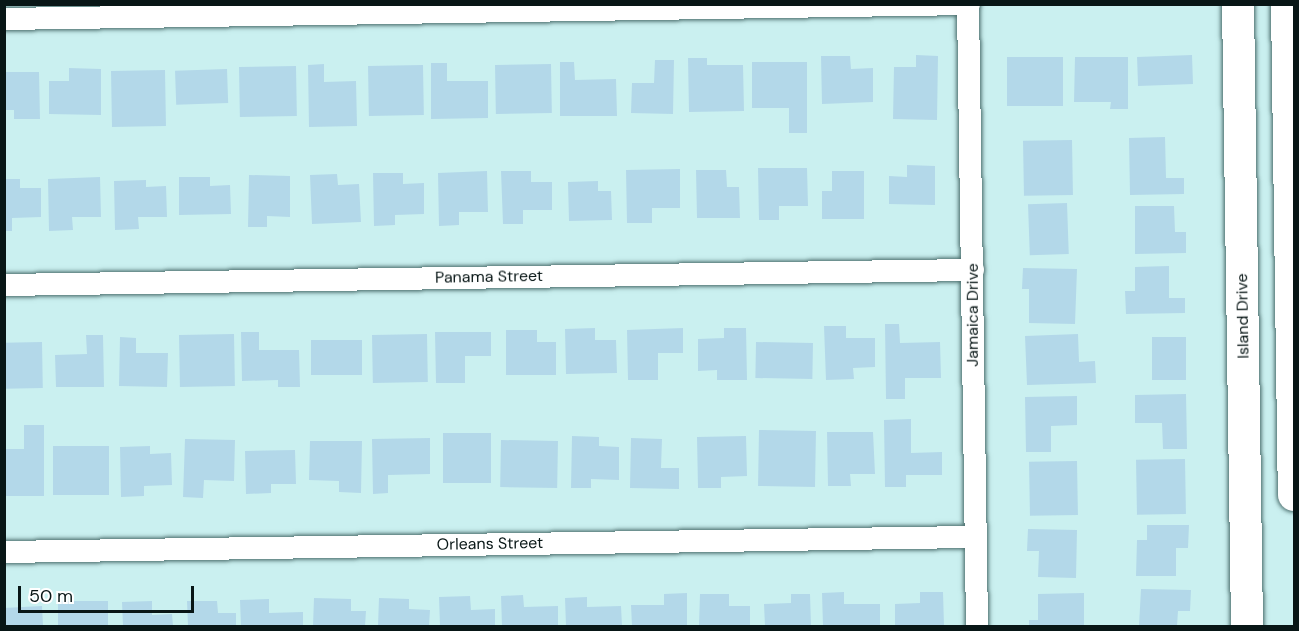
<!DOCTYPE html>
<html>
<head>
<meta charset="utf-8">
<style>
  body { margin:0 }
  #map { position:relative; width:1299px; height:631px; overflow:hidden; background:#caf0f0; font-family:"DM Sans",sans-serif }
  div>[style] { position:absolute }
  .building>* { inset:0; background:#b3d8e9; transform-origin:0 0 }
  .roads { filter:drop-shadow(0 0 2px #4c6f6e) drop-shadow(0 0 2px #4c6f6e) }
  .street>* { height:22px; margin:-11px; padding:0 11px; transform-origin:11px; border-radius:11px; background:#fff }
  .secondary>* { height:32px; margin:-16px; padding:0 16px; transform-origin:16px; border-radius:16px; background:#fff }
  span { translate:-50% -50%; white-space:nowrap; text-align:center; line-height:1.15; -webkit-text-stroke:5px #fff; paint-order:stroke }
  .street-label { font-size:16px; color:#081616 }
  .frame { position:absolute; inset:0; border:6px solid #081616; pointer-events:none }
  .scale { position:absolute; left:18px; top:586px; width:176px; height:27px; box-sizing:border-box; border:3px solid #081616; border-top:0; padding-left:8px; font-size:18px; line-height:21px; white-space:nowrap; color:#081616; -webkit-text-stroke:4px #fff; paint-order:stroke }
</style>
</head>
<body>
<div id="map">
  <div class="building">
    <div style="clip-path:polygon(916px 55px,938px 56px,937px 120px,893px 119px,894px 67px,916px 67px)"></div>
    <div style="left:1192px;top:55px;width:29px;height:55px;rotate:88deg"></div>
    <div style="clip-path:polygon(821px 56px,850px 56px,851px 69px,873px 68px,873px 102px,822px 104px)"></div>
    <div style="left:1007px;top:57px;width:56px;height:49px"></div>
    <div style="clip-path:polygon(1075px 57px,1128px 57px,1128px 109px,1110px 109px,1111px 102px,1074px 102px)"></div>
    <div style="clip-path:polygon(688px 58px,707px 58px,707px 65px,743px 65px,744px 111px,689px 112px)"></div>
    <div style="clip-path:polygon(655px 60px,674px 60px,673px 114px,631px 113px,632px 83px,654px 83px)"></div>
    <div style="clip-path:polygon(560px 62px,574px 62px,575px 80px,616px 79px,617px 116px,560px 116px)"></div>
    <div style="clip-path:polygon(752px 62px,807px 62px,807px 133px,789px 133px,789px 108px,752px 108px)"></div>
    <div style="clip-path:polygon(431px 63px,447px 63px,447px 81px,488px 81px,488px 118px,431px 119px)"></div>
    <div style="clip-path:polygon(324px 64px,324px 82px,356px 81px,357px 126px,309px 127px,308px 65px)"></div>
    <div style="left:551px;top:64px;width:49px;height:56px;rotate:89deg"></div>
    <div style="left:423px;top:65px;width:50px;height:55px;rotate:89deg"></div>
    <div style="left:296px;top:66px;width:50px;height:57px;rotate:89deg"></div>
    <div style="clip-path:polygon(69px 68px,101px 69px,101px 115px,49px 114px,49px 81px,69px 81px)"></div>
    <div style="left:227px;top:69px;width:34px;height:52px;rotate:88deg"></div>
    <div style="left:165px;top:70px;width:56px;height:54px;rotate:89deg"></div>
    <div style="clip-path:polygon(4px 72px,39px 72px,40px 119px,14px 119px,14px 110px,4px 110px)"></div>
    <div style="clip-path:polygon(1165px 137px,1166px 178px,1184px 178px,1184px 194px,1130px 195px,1129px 138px)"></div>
    <div style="left:1072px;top:140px;width:55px;height:49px;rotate:89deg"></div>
    <div style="clip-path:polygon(907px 165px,935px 166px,935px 205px,889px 204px,889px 176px,907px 177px)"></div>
    <div style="clip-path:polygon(758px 168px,807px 168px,808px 206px,779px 206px,779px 220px,759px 220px)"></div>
    <div style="clip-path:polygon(680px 169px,680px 208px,652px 208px,652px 223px,627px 223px,626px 170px)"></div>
    <div style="clip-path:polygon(696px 170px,726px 170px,727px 187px,739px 187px,740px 218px,697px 218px)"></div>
    <div style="clip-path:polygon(487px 171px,488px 212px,459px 212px,459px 225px,439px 226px,438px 173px)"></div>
    <div style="clip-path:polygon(501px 171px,531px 171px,531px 182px,552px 182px,552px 210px,523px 210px,523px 224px,503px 224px)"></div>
    <div style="clip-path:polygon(832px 171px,864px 171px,864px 219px,822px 219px,822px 191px,832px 191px)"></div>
    <div style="clip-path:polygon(373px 173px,403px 173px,403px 184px,424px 183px,424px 214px,395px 215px,395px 225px,374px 226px)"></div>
    <div style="clip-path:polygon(337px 174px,338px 185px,359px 184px,361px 222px,312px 224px,310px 175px)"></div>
    <div style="clip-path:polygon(249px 175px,290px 176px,290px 217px,267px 216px,267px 227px,248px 227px)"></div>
    <div style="clip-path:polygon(100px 177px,101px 217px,72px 217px,73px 230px,49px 231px,48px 179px)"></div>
    <div style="clip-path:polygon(179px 177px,210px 177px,210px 186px,230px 185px,231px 214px,179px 215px)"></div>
    <div style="clip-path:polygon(4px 179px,20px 179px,20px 188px,41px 188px,41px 217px,12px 218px,12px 231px,4px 231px)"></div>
    <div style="clip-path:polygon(146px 180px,146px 187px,166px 186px,167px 217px,138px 217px,139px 229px,115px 230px,114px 181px)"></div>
    <div style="clip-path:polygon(598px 181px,598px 191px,611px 191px,612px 220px,569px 221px,568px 182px)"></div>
    <div style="left:1067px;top:203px;width:51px;height:39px;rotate:88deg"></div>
    <div style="clip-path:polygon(1135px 206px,1174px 206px,1175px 232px,1186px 232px,1186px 253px,1135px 254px)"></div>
    <div style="clip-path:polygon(1169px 266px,1169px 298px,1185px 298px,1185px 313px,1126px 314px,1125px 291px,1135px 291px,1135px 267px)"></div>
    <div style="clip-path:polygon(1023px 268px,1077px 269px,1075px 324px,1029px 323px,1029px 289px,1022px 289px)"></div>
    <div style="clip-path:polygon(885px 324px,899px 324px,900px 343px,940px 342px,941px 378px,905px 378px,905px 399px,886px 399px)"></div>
    <div style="clip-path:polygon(824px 326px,846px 326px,846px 338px,875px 338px,875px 367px,853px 368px,854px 379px,826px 380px)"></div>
    <div style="clip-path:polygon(595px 328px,595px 340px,616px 340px,617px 373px,566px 374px,565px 329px)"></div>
    <div style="clip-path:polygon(683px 328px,683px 353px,658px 353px,658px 380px,628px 380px,627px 330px)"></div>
    <div style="clip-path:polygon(724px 328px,746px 328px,747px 380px,717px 380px,717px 370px,698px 371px,698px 339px,724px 338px)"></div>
    <div style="clip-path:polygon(506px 330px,537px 330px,537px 342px,556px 342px,556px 375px,506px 375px)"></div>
    <div style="clip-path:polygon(241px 332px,259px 332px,259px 350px,299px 350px,300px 387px,278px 387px,278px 380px,242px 381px)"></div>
    <div style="clip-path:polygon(435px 332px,491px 332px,491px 356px,465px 356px,465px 383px,436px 383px)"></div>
    <div style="left:234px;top:334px;width:52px;height:55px;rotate:89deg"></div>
    <div style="left:427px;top:334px;width:48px;height:55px;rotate:89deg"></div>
    <div style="clip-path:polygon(1078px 334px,1079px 362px,1095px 361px,1096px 383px,1027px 385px,1025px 336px)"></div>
    <div style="clip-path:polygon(86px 335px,103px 335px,104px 387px,56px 387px,55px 355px,87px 354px)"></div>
    <div style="clip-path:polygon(120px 337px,136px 338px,136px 353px,168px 353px,167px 387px,119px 386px)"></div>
    <div style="left:1186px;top:337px;width:43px;height:34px;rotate:90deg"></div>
    <div style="left:311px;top:340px;width:51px;height:35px"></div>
    <div style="left:42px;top:342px;width:46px;height:38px;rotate:89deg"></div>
    <div style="left:756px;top:342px;width:57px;height:36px;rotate:1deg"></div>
    <div style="clip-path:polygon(1186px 394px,1187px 449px,1163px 449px,1162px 423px,1135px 423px,1135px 395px)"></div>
    <div style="clip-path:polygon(1077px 396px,1077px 425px,1051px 426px,1051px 452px,1026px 452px,1025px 397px)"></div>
    <div style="clip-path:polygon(911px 419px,911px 453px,942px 452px,942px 475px,906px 475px,906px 487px,885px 487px,884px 420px)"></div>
    <div style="clip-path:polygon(24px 425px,44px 425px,44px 496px,4px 496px,4px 449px,24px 449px)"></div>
    <div style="left:759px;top:430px;width:57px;height:56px;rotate:1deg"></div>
    <div style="clip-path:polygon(827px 432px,873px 432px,875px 474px,850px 474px,851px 486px,828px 486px)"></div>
    <div style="left:491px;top:433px;width:50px;height:48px;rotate:90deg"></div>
    <div style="clip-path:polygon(572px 436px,599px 437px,599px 446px,619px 447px,619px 480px,591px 479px,591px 488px,571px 488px)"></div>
    <div style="clip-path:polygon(746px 436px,747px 476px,721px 477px,721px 488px,698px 488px,697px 437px)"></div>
    <div style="clip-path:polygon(430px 438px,430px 474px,388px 475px,388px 493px,373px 494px,372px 439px)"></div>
    <div style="clip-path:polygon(631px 438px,662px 439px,661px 468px,679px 468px,679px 489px,630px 488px)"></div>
    <div style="clip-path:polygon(185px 439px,235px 440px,234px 481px,204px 480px,203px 498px,183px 497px)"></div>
    <div style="left:501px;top:440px;width:57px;height:47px;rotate:1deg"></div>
    <div style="clip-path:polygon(310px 441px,362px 441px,361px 493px,339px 492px,339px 481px,309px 480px)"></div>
    <div style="left:109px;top:446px;width:49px;height:56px;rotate:90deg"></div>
    <div style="clip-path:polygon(150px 446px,150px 454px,171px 453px,172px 485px,144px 486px,144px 496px,121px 497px,120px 447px)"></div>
    <div style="clip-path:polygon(295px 450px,296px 484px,271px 484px,271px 493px,246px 494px,245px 451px)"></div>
    <div style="left:1185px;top:459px;width:55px;height:49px;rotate:89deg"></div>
    <div style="left:1077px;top:461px;width:54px;height:48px;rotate:89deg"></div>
    <div style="clip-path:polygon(1147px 525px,1189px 525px,1188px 548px,1176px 548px,1176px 576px,1136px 576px,1137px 540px,1147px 540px)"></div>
    <div style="clip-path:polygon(1028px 529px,1077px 530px,1076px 578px,1038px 577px,1039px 551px,1027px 551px)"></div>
    <div style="clip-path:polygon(1141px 589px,1191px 590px,1190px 611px,1178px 611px,1177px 626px,1139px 626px)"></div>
    <div style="clip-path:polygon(844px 592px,844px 604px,880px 604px,880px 626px,823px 626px,822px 593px)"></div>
    <div style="clip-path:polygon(920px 592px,943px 592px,944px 626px,895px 626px,895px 604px,920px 603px)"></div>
    <div style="clip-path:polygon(687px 593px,687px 626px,632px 626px,631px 605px,664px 605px,664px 594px)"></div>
    <div style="clip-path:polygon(1084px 593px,1084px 626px,1029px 626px,1029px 620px,1038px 620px,1038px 594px)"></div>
    <div style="clip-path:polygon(700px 594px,729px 594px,729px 606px,750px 606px,750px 626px,699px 626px)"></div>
    <div style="clip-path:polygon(791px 594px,810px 594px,811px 626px,765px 626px,764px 604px,791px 603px)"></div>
    <div style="clip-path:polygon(523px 595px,524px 607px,558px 606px,558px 626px,502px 626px,501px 596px)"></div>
    <div style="clip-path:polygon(470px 596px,471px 610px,495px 609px,495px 626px,440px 626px,439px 597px)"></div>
    <div style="clip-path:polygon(587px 597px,587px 607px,621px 606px,622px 626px,566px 626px,565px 598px)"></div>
    <div style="clip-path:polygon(314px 598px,351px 599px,351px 611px,366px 611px,365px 626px,313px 626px)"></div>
    <div style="clip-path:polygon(379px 598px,409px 599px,409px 609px,430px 610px,429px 626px,378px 626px)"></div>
    <div style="clip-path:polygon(269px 599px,269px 613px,303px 612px,303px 626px,241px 626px,240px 600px)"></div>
    <div style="left:108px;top:601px;width:25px;height:50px;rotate:90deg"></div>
    <div style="clip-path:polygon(152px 601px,152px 615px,172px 614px,173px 626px,123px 626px,122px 602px)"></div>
    <div style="clip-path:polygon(187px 601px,217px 601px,218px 613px,236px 613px,236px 626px,188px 626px)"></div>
    <div style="left:42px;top:606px;width:20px;height:38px;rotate:87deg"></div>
  </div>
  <div class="roads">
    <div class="street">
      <div style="left:968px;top:4px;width:622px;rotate:89.17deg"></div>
      <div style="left:4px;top:19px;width:965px;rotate:-0.89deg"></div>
      <div style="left:4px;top:285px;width:969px;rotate:-0.89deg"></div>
      <div style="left:4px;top:552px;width:971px;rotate:-0.89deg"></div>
    </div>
    <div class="secondary">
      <div style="left:1238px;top:4px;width:622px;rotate:89.17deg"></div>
      <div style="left:1287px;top:4px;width:491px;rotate:89.2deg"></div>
    </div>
  </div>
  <div class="street-label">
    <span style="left:489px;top:277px;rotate:-1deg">Panama Street</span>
    <span style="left:973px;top:315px;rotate:-90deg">Jamaica Drive</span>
    <span style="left:1243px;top:316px;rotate:-91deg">Island Drive</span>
    <span style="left:490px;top:544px;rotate:-1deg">Orleans Street</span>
  </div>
  <div class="frame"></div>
  <div class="scale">50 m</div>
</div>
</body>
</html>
